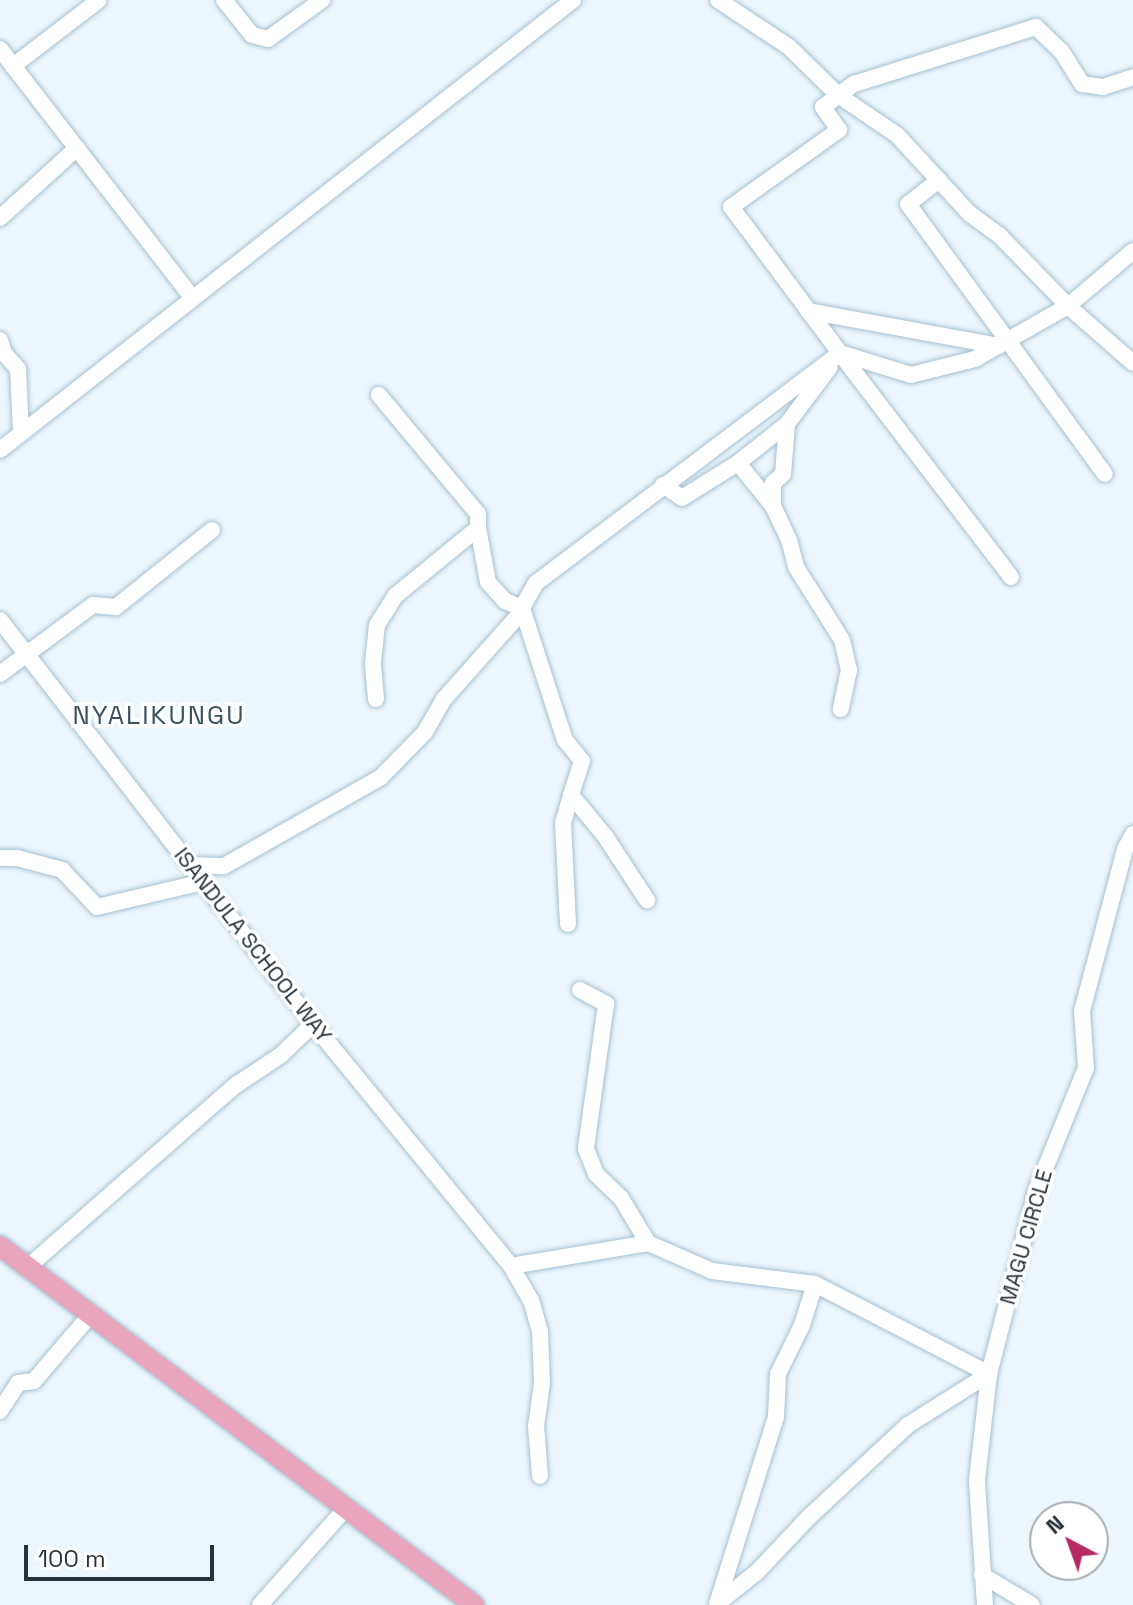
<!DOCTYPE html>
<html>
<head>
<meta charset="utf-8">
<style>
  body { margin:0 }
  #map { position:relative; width:1133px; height:1605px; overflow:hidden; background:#ebf6fd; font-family:"Space Grotesk",sans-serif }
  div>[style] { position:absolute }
  .roads { filter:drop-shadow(0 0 2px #a5c0d1) drop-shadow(0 0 2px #a5c0d1) }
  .minor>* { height:16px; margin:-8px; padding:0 8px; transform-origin:8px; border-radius:8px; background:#fff }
  .major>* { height:20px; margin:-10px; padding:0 10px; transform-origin:10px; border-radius:10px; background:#e9a5bb }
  span { translate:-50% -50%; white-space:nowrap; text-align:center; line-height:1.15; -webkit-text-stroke:7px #fff; paint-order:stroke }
  .street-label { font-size:22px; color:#283239 }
  .quarter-label { font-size:26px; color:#3a5361; letter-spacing:2px }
  .north { position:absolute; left:1029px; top:1501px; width:80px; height:80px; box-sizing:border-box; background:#fff; border:2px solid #a9adb0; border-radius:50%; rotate:319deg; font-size:22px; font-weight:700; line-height:32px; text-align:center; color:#283239 }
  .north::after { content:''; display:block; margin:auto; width:28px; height:36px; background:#b62a63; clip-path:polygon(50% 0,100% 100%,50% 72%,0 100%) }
  .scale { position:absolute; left:24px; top:1545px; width:190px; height:36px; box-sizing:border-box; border:4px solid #283239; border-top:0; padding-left:10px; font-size:24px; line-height:28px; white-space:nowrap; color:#283239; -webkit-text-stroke:6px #fff; paint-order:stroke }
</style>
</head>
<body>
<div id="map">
  <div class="roads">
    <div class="minor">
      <div style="left:224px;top:0;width:45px;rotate:51.3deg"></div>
      <div style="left:252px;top:35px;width:16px;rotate:14deg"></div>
      <div style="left:268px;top:39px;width:67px;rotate:-35.8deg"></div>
      <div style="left:718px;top:0;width:85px;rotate:33.5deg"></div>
      <div style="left:789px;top:47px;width:69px;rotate:44.4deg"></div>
      <div style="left:838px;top:95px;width:71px;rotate:34.1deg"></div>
      <div style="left:897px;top:135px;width:108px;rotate:47.3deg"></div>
      <div style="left:970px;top:214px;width:36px;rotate:36deg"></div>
      <div style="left:999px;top:235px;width:99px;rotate:45.8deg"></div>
      <div style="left:1068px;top:306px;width:86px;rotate:41.2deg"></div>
      <div style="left:0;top:49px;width:314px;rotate:52.3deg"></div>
      <div style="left:13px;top:66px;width:108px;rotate:-37.5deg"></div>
      <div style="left:939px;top:180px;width:39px;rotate:142deg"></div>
      <div style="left:908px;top:204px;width:334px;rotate:53.9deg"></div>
      <div style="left:0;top:218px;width:104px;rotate:-42.3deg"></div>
      <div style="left:808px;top:311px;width:194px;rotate:10.4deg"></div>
      <div style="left:0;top:340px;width:14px;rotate:73deg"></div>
      <div style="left:4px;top:353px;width:21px;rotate:49deg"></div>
      <div style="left:18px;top:369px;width:64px;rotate:87.3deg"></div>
      <div style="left:840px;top:353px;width:182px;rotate:-126.7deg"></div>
      <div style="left:731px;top:207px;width:133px;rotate:-35.5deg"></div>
      <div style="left:839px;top:130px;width:28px;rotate:-125deg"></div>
      <div style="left:823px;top:107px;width:39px;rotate:-37deg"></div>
      <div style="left:854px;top:84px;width:191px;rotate:-17.4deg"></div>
      <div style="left:1036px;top:27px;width:36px;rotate:44deg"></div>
      <div style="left:1062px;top:52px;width:38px;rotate:58deg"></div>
      <div style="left:1082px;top:84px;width:21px;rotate:8deg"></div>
      <div style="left:1103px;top:87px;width:32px;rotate:-18deg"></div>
      <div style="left:0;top:450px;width:729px;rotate:-38.14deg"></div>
      <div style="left:738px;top:463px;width:63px;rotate:-38.5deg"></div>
      <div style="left:663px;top:485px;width:23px;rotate:34deg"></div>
      <div style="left:682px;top:498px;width:66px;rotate:-32deg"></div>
      <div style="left:738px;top:463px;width:55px;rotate:50.9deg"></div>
      <div style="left:773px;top:506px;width:38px;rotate:65deg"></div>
      <div style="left:789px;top:540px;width:28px;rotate:75deg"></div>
      <div style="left:796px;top:567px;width:86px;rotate:57.8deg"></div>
      <div style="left:842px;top:640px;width:31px;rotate:77deg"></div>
      <div style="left:849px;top:670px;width:40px;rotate:102deg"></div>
      <div style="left:773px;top:506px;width:23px;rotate:-90deg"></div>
      <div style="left:773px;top:483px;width:13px;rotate:-42deg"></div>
      <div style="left:783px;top:474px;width:50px;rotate:-85.4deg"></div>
      <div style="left:787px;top:424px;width:71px;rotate:-53deg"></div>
      <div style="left:478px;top:528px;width:55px;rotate:79.5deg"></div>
      <div style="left:488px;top:582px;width:25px;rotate:48deg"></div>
      <div style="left:505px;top:601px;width:18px;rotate:22deg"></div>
      <div style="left:522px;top:608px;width:139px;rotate:72deg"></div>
      <div style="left:565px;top:740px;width:27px;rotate:51deg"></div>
      <div style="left:582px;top:761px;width:36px;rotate:108deg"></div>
      <div style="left:571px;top:795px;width:53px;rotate:50.3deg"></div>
      <div style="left:605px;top:836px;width:77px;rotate:56.7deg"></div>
      <div style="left:1011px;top:577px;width:282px;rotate:-127.4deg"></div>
      <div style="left:840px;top:353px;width:74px;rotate:17.2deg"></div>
      <div style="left:911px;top:375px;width:66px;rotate:-14deg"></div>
      <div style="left:975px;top:359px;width:107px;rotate:-29.7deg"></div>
      <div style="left:1068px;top:306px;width:85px;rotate:-40.2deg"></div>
      <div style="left:0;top:620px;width:511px;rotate:52.23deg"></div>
      <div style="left:313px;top:1024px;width:313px;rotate:50.7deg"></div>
      <div style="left:511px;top:1266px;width:39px;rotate:60deg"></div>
      <div style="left:531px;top:1300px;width:33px;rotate:74deg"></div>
      <div style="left:540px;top:1332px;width:51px;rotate:87.8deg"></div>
      <div style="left:542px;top:1383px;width:43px;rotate:97.9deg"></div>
      <div style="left:536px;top:1426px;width:50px;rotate:85.4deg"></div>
      <div style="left:0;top:674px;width:116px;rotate:-36.6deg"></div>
      <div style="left:93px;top:605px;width:23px;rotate:5deg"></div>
      <div style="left:116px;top:607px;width:123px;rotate:-38.7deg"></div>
      <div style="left:376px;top:699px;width:36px;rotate:-95deg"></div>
      <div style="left:373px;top:663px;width:38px;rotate:-84deg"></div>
      <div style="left:377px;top:625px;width:34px;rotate:-58deg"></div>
      <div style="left:395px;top:596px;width:107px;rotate:-39.3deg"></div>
      <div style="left:478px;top:528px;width:14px;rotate:-90deg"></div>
      <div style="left:478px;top:514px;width:155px;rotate:-129.8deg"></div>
      <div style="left:0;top:858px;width:17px"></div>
      <div style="left:17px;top:858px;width:47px;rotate:14.9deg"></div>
      <div style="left:62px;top:870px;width:51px;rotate:46.6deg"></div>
      <div style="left:97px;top:907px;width:109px;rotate:-13.3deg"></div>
      <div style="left:190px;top:865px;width:34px;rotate:2deg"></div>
      <div style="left:224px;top:866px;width:180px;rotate:-29.5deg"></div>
      <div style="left:381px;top:777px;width:63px;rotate:-45.6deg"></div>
      <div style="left:425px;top:732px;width:38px;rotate:-60deg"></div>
      <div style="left:444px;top:699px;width:110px;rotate:-48.3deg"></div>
      <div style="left:517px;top:617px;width:39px;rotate:-61deg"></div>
      <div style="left:536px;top:583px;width:381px;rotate:-37.1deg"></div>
      <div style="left:568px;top:924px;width:101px;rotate:-92.8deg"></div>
      <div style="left:563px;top:823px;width:29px;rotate:-74deg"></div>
      <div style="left:580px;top:990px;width:30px;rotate:28deg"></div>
      <div style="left:606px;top:1004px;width:146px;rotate:97.9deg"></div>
      <div style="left:586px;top:1149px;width:27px;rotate:68deg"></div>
      <div style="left:596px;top:1174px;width:35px;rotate:44deg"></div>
      <div style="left:621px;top:1198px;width:52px;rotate:59deg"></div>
      <div style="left:29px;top:1266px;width:275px;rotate:-41.2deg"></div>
      <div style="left:236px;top:1085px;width:54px;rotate:-33.7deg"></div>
      <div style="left:281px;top:1055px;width:45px;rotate:-44.1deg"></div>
      <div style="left:511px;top:1266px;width:139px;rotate:-9.5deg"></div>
      <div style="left:648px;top:1243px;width:70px;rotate:23.6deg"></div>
      <div style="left:712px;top:1271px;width:104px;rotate:7.2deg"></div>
      <div style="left:815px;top:1284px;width:196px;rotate:27.3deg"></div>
      <div style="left:0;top:1411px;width:33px;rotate:-57deg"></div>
      <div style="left:18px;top:1383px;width:16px;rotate:-7deg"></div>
      <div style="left:34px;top:1381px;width:88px;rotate:-49.6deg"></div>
      <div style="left:982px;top:1575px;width:58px;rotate:31deg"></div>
      <div style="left:717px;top:1604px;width:51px;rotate:-38.7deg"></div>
      <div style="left:757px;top:1572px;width:76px;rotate:-46.6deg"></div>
      <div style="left:809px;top:1517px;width:135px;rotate:-42.9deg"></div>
      <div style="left:908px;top:1425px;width:96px;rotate:-32.2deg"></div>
      <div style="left:717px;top:1604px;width:196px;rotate:-72.5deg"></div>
      <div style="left:776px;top:1417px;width:43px;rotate:-87.3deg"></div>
      <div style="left:778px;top:1374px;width:55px;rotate:-63.9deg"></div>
      <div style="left:802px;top:1325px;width:43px;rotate:-72.4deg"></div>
      <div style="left:260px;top:1605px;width:130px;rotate:-48.4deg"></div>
      <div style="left:985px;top:1605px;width:125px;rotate:-93.7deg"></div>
      <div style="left:977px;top:1480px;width:107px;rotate:-83.5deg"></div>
      <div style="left:989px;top:1374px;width:189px;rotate:-75.6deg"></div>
      <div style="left:1036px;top:1191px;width:133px;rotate:-67.9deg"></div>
      <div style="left:1086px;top:1068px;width:57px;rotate:-94deg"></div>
      <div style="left:1082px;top:1011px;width:168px;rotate:-75.1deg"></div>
      <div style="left:1125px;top:849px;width:17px;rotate:-62deg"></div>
    </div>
    <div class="major">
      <div style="left:0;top:1246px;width:595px;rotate:37.14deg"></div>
    </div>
  </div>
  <div class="street-label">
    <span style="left:253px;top:945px;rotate:52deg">ISANDULA SCHOOL WAY</span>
    <span style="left:1026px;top:1237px;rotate:-74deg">MAGU CIRCLE</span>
  </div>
  <div class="quarter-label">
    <span style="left:159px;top:716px">NYALIKUNGU</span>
  </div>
  <div class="north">N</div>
  <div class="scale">100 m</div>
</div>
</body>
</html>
